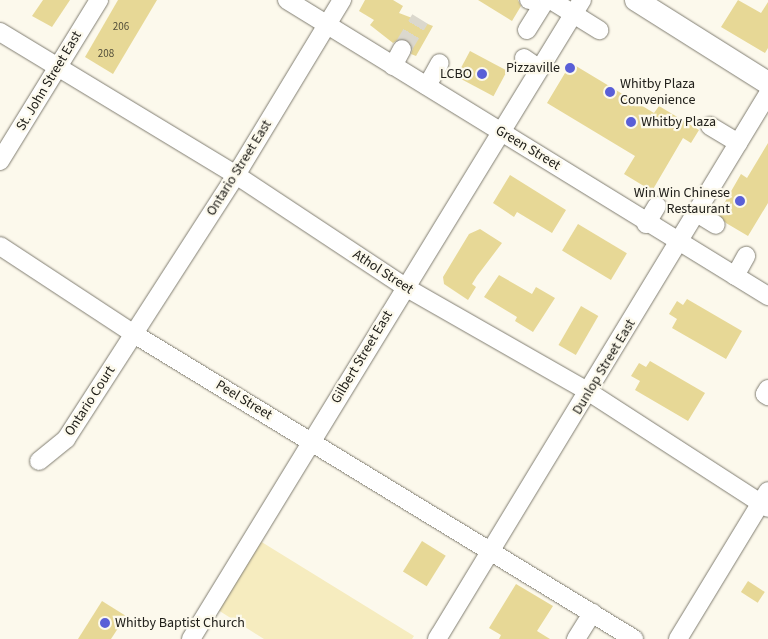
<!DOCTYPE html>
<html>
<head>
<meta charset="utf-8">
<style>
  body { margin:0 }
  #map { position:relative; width:768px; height:639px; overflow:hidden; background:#fcf9ec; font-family:"Source Sans 3",sans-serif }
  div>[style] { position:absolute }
  .green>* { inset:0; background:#f6ecbf }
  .building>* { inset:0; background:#e7d896; transform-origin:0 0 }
  .minor-tunnel>* { height:18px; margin-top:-9px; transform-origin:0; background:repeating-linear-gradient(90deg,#dbd8cd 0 18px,transparent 0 27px) }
  .roads { filter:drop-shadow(0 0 1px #807d71) drop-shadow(0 0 1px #807d71) }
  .minor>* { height:18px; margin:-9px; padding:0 9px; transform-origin:9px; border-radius:9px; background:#fff }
  .major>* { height:22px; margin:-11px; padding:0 11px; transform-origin:11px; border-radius:11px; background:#fff }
  .dots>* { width:14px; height:14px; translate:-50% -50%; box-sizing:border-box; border:2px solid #fcf9ec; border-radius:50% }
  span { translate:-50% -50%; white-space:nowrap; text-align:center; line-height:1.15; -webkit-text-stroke:4.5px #fcf9ec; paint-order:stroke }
  .number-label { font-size:11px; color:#524e3a }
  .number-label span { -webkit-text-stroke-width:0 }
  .poi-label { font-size:14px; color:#21201b }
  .right { translate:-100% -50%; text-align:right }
  .left { translate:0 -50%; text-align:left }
  .street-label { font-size:14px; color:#21201b }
</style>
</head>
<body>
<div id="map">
  <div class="green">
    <div style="clip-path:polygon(260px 541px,414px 636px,412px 639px,264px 639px,218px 610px)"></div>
  </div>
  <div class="building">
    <div style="clip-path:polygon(43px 0,70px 0,52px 27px,32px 16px)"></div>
    <div style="clip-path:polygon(118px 0,157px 0,113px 74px,85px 57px)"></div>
    <div style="clip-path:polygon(365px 0,393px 0,403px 6px,399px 13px,433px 26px,416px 56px,411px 54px,413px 48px,407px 40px,401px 38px,393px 43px,370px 25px,374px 20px,359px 11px)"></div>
    <div style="clip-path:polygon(478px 0,518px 0,521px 6px,512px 21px)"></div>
    <div style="clip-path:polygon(738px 0,761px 13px,768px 2px,768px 48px,765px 53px,721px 27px)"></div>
    <div style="left:470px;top:51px;width:42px;height:29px;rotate:28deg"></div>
    <div style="clip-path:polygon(571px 63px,654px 113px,659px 106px,699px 130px,691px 143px,683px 138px,652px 191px,624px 174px,635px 156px,547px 103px)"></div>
    <div style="clip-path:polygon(768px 143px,768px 203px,748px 236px,726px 223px,718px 214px,741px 174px,747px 178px)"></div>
    <div style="clip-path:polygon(510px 175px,566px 210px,552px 233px,517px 212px,514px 217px,493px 203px)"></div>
    <div style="left:578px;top:224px;width:57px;height:31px;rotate:31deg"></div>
    <div style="clip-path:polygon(480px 229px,502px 243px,477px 276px,472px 284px,476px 287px,468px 300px,444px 284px,443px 277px,469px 234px)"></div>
    <div style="clip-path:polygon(499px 275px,532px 294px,536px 287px,555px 298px,533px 332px,515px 321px,517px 317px,484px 297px)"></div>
    <div style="clip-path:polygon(687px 299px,742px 331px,726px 359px,672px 328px,677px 319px,669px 314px,677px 301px,683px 305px)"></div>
    <div style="left:581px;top:306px;width:20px;height:45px;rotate:30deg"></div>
    <div style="clip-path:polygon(650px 361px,705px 393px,688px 421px,635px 390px,640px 381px,631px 376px,639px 363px,646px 367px)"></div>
    <div style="left:422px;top:541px;width:28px;height:36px;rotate:32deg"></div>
    <div style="left:748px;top:581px;width:20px;height:13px;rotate:33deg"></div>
    <div style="clip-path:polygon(516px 584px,553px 606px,537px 631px,550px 639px,499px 639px,501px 635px,489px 628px)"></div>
    <div style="clip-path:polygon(102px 601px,126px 616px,111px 639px,78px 639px)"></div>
  </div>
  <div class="minor-tunnel">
    <div style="left:402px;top:49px;width:35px;rotate:-59deg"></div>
  </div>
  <div class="roads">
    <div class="minor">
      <div style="left:287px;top:0;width:565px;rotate:31.61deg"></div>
      <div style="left:529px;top:0;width:2px"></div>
      <div style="left:551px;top:0;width:57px;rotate:32deg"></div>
      <div style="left:527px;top:30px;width:36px;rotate:-58deg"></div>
      <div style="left:0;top:32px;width:276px;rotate:31.2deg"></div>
      <div style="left:236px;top:175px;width:203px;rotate:33.5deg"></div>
      <div style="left:405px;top:287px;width:212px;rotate:29.7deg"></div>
      <div style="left:589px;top:392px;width:213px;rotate:32.9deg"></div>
      <div style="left:524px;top:58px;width:19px;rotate:35deg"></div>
      <div style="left:393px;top:66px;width:19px;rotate:-62deg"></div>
      <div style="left:427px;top:86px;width:26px;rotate:-61deg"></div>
      <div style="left:710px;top:126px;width:33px;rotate:31deg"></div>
      <div style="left:0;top:161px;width:189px;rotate:-58.4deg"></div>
      <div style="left:697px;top:213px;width:22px;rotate:32deg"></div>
      <div style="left:646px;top:224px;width:21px;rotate:-59deg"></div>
      <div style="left:0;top:246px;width:160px;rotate:33.3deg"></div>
      <div style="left:134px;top:334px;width:586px;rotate:31.38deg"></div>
      <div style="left:735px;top:276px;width:23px;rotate:-61deg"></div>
      <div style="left:768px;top:389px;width:6px;rotate:121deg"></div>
      <div style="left:765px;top:394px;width:4px;rotate:34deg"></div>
      <div style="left:39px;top:461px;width:35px;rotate:-39deg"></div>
      <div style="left:66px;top:439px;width:314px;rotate:-57.2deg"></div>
      <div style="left:236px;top:175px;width:205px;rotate:-58.8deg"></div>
      <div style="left:191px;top:639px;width:749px;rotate:-58.54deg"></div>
      <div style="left:437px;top:639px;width:638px;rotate:-58.73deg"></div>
      <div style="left:576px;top:639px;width:31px;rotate:-58deg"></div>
      <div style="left:678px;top:639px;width:173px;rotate:-58.7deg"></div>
    </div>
    <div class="major">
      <div style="left:636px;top:0;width:156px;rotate:32.2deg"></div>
    </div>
  </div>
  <div class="dots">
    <div style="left:570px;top:68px;background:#5a5fd7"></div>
    <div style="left:482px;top:74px;background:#5a5fd7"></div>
    <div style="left:610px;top:92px;background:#5a5fd7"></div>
    <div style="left:631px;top:122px;background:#5a5fd7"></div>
    <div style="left:740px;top:201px;background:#5a5fd7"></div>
    <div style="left:105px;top:623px;background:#5a5fd7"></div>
  </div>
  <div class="number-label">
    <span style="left:121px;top:27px">206</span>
    <span style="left:106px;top:54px">208</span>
  </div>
  <div class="poi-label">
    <span class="right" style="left:560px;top:68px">Pizzaville</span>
    <span class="right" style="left:472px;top:74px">LCBO</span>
    <span class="left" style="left:620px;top:92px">Whitby Plaza<br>Convenience</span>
    <span class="left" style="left:641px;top:122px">Whitby Plaza</span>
    <span class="right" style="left:730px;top:201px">Win Win Chinese<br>Restaurant</span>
    <span class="left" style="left:115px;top:623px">Whitby Baptist Church</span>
  </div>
  <div class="street-label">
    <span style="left:49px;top:81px;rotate:-59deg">St. John Street East</span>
    <span style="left:528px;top:148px;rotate:31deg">Green Street</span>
    <span style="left:239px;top:168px;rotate:-58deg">Ontario Street East</span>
    <span style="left:383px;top:272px;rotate:33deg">Athol Street</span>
    <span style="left:362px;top:357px;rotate:-59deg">Gilbert Street East</span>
    <span style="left:604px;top:367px;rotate:-59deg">Dunlop Street East</span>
    <span style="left:244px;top:400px;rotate:31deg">Peel Street</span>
    <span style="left:90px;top:401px;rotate:-57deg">Ontario Court</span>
  </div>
</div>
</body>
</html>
